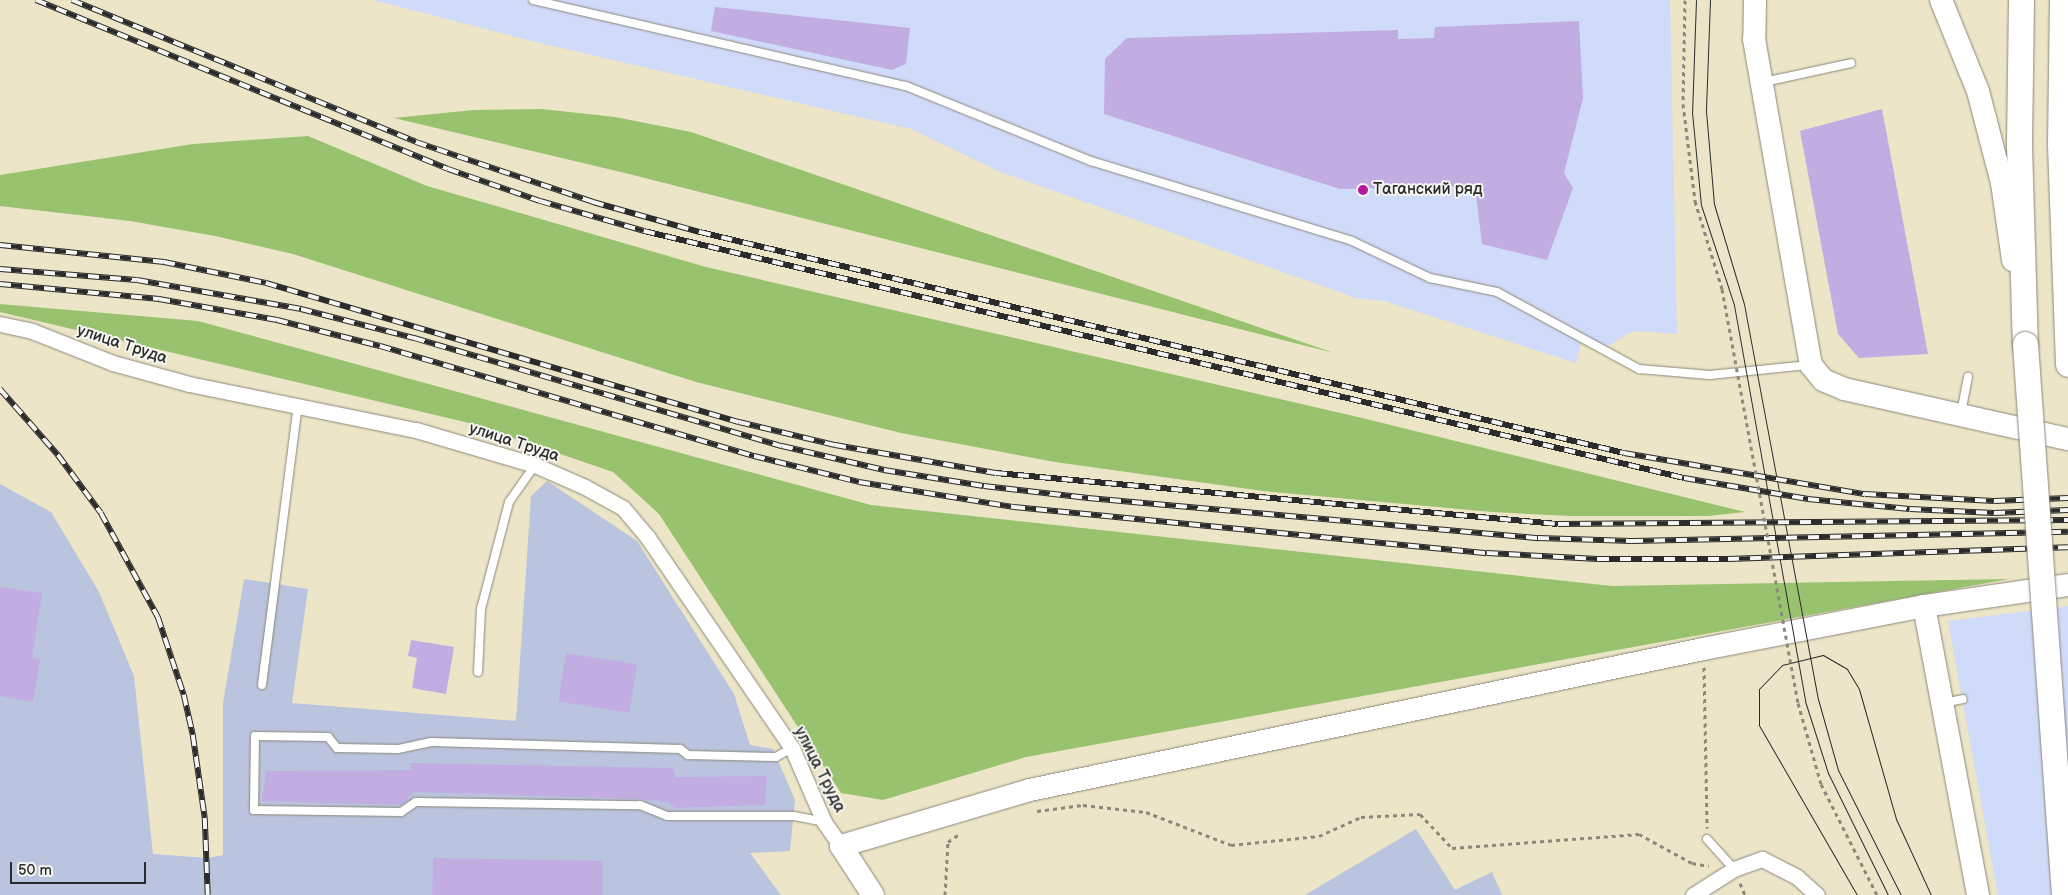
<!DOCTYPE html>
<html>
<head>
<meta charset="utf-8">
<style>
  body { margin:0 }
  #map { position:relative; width:2068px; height:895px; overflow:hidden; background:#ece5c8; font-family:"Balsamiq Sans",sans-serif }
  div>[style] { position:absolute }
  .built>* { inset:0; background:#d0daf9 }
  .industrial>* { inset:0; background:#bac4de }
  .green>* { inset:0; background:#99c26f }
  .building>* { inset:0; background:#c1ade2; transform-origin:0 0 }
  .path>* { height:3px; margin-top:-1.5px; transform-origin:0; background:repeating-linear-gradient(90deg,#8c887a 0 4px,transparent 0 8px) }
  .roads { filter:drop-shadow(0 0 1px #8c887a) drop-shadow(0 0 1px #8c887a) }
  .lane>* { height:8px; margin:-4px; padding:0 4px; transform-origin:4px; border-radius:4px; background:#fff }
  .street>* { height:15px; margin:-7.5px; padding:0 7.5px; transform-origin:7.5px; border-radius:7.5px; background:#fff }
  .secondary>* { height:22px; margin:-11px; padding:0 11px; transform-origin:11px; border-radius:11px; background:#fff }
  .primary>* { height:25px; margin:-12.5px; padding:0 12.5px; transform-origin:12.5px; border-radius:12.5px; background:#fff }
  .tram>* { height:1px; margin:-0.5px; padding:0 0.5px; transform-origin:0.5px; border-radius:0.5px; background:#2b2b2b }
  .rail>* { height:5.5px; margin-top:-2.75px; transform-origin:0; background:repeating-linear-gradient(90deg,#f6f6f2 0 11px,#2b2b2b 0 22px); box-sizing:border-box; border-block:1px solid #2b2b2b }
  .path-bridge>* { height:3px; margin-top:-1.5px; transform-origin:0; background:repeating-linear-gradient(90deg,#8c887a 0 4px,transparent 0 8px) }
  .bridges { filter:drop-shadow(0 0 1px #8c887a) drop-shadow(0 0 1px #8c887a) }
  .primary-bridge>* { height:25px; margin:-12.5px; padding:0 12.5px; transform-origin:12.5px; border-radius:12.5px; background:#fff }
  .dots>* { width:14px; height:14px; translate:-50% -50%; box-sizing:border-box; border:2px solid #f6f6f2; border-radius:50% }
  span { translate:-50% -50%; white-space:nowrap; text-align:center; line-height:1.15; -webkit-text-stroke:4px #f6f6f2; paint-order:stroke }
  .poi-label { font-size:16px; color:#2b2b2b }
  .left { translate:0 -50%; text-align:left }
  .street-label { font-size:16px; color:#2b2b2b }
  .scale { position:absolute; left:10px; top:862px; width:136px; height:22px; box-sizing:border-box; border:2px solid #2b2b2b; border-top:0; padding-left:6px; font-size:15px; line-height:18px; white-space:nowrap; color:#2b2b2b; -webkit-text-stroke:4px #f6f6f2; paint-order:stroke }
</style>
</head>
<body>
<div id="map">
  <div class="built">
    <div style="clip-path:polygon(373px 0,1670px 0,1677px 334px,1633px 331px,1607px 347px,1582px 338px,1576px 363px,1384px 301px,1356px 298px,998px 171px,911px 129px,544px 44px)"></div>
    <div style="clip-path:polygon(2068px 606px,2068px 895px,1998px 895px,1948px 621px)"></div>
  </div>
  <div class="industrial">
    <div style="clip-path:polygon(547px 481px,637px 541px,734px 694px,750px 745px,773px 749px,795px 800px,790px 851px,750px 853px,781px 895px,0 895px,0 484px,51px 512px,99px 592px,134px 676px,153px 854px,208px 858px,223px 855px,223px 703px,244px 579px,308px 589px,292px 703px,516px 721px,531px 496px)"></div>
    <div style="clip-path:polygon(1416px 829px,1455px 890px,1492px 872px,1502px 895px,1305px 895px)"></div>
  </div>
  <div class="green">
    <div style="clip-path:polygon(542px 109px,615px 117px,691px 132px,1334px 353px,625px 173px,394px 118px,473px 110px)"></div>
    <div style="clip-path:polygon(308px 136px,427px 186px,706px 267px,1358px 417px,1745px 512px,1708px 516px,1570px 516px,1492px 512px,1263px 491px,1055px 462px,901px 433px,696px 382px,293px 254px,215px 236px,130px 221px,0 206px,0 175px,193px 144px)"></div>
    <div style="clip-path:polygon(0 304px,198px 321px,871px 505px,1612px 586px,2009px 579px,1026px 757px,883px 800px,841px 793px,659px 514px,613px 472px,469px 423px,0 312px)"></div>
  </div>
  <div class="building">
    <div style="clip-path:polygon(715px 7px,910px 28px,906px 64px,892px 70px,711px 31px)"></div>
    <div style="clip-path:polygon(1579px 21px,1583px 98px,1564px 173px,1573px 188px,1547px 260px,1482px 244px,1475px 186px,1340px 189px,1104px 114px,1105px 59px,1127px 38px,1398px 30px,1398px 39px,1434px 38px,1435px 27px)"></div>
    <div style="clip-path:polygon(1882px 109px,1928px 354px,1859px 358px,1838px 334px,1800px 131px)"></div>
    <div style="clip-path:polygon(0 587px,42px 593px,32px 658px,40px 659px,33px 702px,0 696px)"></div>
    <div style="clip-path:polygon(411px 640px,454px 647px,446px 694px,412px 688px,417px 658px,408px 656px)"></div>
    <div style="left:566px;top:653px;width:72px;height:49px;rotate:9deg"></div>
    <div style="clip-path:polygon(409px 763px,673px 768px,676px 777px,767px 776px,765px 805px,675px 808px,668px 802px,640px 799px,414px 792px,402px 805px,262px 801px,266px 771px,412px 770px)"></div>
    <div style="left:433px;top:858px;width:170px;height:37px;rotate:1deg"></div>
  </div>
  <div class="path">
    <div style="left:1685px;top:0;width:104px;rotate:91.1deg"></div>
    <div style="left:1683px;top:104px;width:98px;rotate:82.9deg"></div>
    <div style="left:1695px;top:201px;width:92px;rotate:72.9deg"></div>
    <div style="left:1704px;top:667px;width:161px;rotate:88.9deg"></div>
    <div style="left:1798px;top:703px;width:84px;rotate:74.1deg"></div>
    <div style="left:1821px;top:784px;width:124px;rotate:63.2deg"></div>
    <div style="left:1037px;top:811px;width:46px;rotate:-7.4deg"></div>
    <div style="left:1083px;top:805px;width:63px;rotate:6.3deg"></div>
    <div style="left:1146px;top:812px;width:91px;rotate:21.2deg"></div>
    <div style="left:1231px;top:845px;width:88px;rotate:-5.8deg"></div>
    <div style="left:1319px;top:836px;width:46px;rotate:-24.3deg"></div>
    <div style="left:1361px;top:817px;width:59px;rotate:-2.9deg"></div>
    <div style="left:1420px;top:814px;width:47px;rotate:46.7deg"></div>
    <div style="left:1452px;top:848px;width:188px;rotate:-4.3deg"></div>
    <div style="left:1639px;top:834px;width:60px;rotate:28.7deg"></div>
    <div style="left:1692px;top:863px;width:17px;rotate:10deg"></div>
    <div style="left:1740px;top:883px;width:13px;rotate:67deg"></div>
    <div style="left:945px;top:895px;width:53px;rotate:-86.8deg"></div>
    <div style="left:948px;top:842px;width:16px;rotate:-35deg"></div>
  </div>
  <div class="roads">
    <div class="lane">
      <div style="left:533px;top:0;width:383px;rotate:13deg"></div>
      <div style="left:906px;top:86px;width:200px;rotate:22.1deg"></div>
      <div style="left:1091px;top:161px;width:273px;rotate:17deg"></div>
      <div style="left:1352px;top:241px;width:86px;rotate:25.4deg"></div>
      <div style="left:1430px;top:278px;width:68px;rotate:11.8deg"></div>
      <div style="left:1497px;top:292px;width:162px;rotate:28.5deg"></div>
      <div style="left:1639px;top:369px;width:71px;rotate:4.8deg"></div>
      <div style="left:1710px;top:375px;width:100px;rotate:-5.8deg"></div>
      <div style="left:1764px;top:82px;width:89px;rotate:-12.3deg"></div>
      <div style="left:1961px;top:413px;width:37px;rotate:-79deg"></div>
      <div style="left:478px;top:672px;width:63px;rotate:-87.3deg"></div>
      <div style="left:481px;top:609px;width:111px;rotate:-75.3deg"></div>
      <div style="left:509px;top:502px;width:45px;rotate:-54.9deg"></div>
      <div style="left:262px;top:685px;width:282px;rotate:-82.7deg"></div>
      <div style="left:1944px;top:703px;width:19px;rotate:-12deg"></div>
      <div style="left:792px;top:748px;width:18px;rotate:151deg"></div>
      <div style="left:776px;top:757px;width:88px;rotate:-178.7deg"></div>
      <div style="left:688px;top:755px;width:10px;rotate:-143deg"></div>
      <div style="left:680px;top:749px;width:249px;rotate:-178.4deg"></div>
      <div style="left:431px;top:742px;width:34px;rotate:168deg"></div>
      <div style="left:398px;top:749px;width:61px;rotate:-179.1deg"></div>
      <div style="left:337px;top:748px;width:14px;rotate:-129deg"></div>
      <div style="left:328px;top:737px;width:73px;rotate:-179.2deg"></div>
      <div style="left:255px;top:736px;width:74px;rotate:90.8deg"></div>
      <div style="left:254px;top:810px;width:147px;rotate:0.8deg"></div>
      <div style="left:401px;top:812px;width:18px;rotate:-34deg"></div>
      <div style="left:416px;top:802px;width:224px;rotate:0.8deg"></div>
      <div style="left:640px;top:805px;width:29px;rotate:22deg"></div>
      <div style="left:667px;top:816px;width:127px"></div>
      <div style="left:794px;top:816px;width:31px;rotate:11deg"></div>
      <div style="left:1707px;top:839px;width:40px;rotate:48deg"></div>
    </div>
    <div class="street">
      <div style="left:0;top:324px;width:33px;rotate:12deg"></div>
      <div style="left:32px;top:331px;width:87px;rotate:21.6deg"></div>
      <div style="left:113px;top:363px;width:79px;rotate:15.4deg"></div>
      <div style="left:189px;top:384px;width:232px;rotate:11.5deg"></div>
      <div style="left:416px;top:430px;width:124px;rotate:16.4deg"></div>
      <div style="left:535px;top:465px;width:55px;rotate:23.7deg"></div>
      <div style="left:585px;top:487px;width:43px;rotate:28.9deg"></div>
      <div style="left:623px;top:508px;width:39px;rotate:50deg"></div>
      <div style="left:648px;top:538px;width:255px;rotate:55.6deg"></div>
      <div style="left:792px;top:748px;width:81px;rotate:66.6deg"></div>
      <div style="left:824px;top:822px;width:29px;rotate:55deg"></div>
      <div style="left:1693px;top:895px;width:49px;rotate:-32.4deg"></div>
      <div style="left:1734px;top:869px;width:30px;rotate:-20deg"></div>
      <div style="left:1762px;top:859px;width:39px;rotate:27deg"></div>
      <div style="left:1797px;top:877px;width:27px;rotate:42deg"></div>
    </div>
    <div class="secondary">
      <div style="left:1755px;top:0;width:39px;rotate:91deg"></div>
      <div style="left:1754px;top:39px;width:331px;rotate:80.1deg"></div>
      <div style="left:1811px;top:365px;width:19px;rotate:51deg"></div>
      <div style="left:1823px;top:380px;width:23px;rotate:23deg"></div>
      <div style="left:1844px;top:389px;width:230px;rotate:12.6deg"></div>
      <div style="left:1941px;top:0;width:98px;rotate:67.9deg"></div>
      <div style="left:1978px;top:91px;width:95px;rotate:75.4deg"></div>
      <div style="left:2002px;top:183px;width:78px;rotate:81.9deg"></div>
      <div style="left:1924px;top:606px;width:294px;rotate:79.4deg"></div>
      <div style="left:873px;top:895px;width:59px;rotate:-123.1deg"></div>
      <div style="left:841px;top:846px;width:197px;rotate:-16.5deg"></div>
      <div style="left:1030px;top:790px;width:688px;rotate:-11.83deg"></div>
      <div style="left:1703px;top:649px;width:225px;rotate:-11deg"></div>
      <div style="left:1924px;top:606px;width:146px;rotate:-8.3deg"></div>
    </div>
    <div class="primary">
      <div style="left:2021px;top:0;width:146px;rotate:90.8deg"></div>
      <div style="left:2019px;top:146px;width:198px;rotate:88.3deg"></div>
      <div style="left:2062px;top:0;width:145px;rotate:90.8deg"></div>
      <div style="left:2060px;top:145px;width:219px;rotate:87.9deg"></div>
    </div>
  </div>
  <div class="tram">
    <div style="left:1696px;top:0;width:112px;rotate:92deg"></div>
    <div style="left:1692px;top:112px;width:93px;rotate:84.5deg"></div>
    <div style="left:1701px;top:205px;width:105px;rotate:71.7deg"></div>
    <div style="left:1734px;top:305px;width:402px;rotate:79.8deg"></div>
    <div style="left:1805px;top:701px;width:76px;rotate:72.3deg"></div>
    <div style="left:1828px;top:773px;width:136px;rotate:63.8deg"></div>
    <div style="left:1710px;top:0;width:111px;rotate:92.1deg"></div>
    <div style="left:1706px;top:111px;width:93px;rotate:85.1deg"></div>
    <div style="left:1714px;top:204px;width:104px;rotate:73.3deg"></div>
    <div style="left:1744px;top:304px;width:402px;rotate:79.4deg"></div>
    <div style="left:1818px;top:699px;width:74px;rotate:74.3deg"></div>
    <div style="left:1838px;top:770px;width:140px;rotate:63.3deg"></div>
    <div style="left:1857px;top:895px;width:196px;rotate:-120deg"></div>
    <div style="left:1759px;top:725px;width:36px;rotate:-90deg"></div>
    <div style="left:1759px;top:689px;width:33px;rotate:-46deg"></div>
    <div style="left:1782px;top:665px;width:42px;rotate:-13.7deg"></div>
    <div style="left:1823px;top:655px;width:28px;rotate:30deg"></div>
    <div style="left:1847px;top:669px;width:23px;rotate:59deg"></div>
    <div style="left:1859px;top:689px;width:135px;rotate:74.1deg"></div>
    <div style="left:1896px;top:819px;width:84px;rotate:65.3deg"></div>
  </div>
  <div class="rail">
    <div style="left:36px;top:0;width:445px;rotate:22.3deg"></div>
    <div style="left:448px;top:169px;width:97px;rotate:19.2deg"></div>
    <div style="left:540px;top:201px;width:108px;rotate:16.1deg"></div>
    <div style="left:644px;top:231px;width:1069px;rotate:13.36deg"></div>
    <div style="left:1684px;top:478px;width:126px;rotate:9.6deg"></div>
    <div style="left:1808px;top:499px;width:102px;rotate:5.6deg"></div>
    <div style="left:1910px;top:509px;width:84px;rotate:2.7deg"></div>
    <div style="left:1994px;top:513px;width:74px;rotate:-2.3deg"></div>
    <div style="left:72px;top:0;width:372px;rotate:22.4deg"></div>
    <div style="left:416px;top:142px;width:187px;rotate:18.7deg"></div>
    <div style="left:593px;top:202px;width:111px;rotate:15.7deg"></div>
    <div style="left:700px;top:232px;width:950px;rotate:13.45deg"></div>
    <div style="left:1624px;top:453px;width:244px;rotate:9.7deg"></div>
    <div style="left:1865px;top:494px;width:129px;rotate:3.1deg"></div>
    <div style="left:1994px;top:501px;width:74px;rotate:-2.3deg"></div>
    <div style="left:0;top:245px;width:165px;rotate:5.9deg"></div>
    <div style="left:164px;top:262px;width:104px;rotate:11.6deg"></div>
    <div style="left:266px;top:283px;width:493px;rotate:16.4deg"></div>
    <div style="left:739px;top:422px;width:99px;rotate:13.5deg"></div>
    <div style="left:835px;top:445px;width:163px;rotate:9.9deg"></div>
    <div style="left:996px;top:473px;width:564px;rotate:5.19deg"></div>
    <div style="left:1558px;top:524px;width:510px;rotate:-0.45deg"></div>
    <div style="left:0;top:269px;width:137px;rotate:4.6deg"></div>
    <div style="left:137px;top:280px;width:167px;rotate:10deg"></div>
    <div style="left:301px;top:309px;width:117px;rotate:14.4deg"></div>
    <div style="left:414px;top:338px;width:384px;rotate:16.4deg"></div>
    <div style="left:782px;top:446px;width:105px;rotate:13.2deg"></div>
    <div style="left:884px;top:470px;width:101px;rotate:9.1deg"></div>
    <div style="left:984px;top:486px;width:105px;rotate:6.6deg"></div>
    <div style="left:1088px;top:498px;width:452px;rotate:5.1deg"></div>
    <div style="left:1538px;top:538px;width:94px;rotate:1.8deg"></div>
    <div style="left:1632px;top:541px;width:436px;rotate:-1.2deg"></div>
    <div style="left:0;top:284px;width:160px;rotate:5.4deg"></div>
    <div style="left:159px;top:299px;width:120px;rotate:10.1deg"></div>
    <div style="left:277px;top:320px;width:106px;rotate:14.2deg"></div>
    <div style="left:380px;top:346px;width:390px;rotate:16.4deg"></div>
    <div style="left:754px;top:456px;width:108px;rotate:13.9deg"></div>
    <div style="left:859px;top:482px;width:157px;rotate:9.2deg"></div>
    <div style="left:1014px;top:507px;width:475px;rotate:5.6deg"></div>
    <div style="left:1487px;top:553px;width:111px;rotate:3.1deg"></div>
    <div style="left:1598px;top:559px;width:130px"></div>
    <div style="left:1728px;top:559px;width:340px;rotate:-2deg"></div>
    <div style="left:0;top:389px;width:88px;rotate:48.7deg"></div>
    <div style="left:58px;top:455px;width:72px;rotate:53.4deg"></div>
    <div style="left:101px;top:513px;width:119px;rotate:61.3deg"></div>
    <div style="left:158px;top:617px;width:82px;rotate:71.6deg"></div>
    <div style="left:184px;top:695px;width:41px;rotate:77.3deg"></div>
    <div style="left:193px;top:735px;width:84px;rotate:81.8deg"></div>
    <div style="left:205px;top:818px;width:77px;rotate:87.8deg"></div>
  </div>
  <div class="path-bridge">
    <div style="left:1722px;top:289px;width:421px;rotate:79.6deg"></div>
  </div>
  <div class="bridges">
    <div class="primary-bridge">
      <div style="left:2025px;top:344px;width:552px;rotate:85.95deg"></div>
    </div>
  </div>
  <div class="dots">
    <div style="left:1363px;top:190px;background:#b5179e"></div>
  </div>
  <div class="poi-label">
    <span class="left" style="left:1373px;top:190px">Таганский ряд</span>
  </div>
  <div class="street-label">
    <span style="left:122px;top:345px;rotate:18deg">улица Труда</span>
    <span style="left:514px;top:443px;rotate:18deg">улица Труда</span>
    <span style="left:819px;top:770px;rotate:63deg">улица Труда</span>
  </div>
  <div class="scale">50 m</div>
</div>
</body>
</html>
